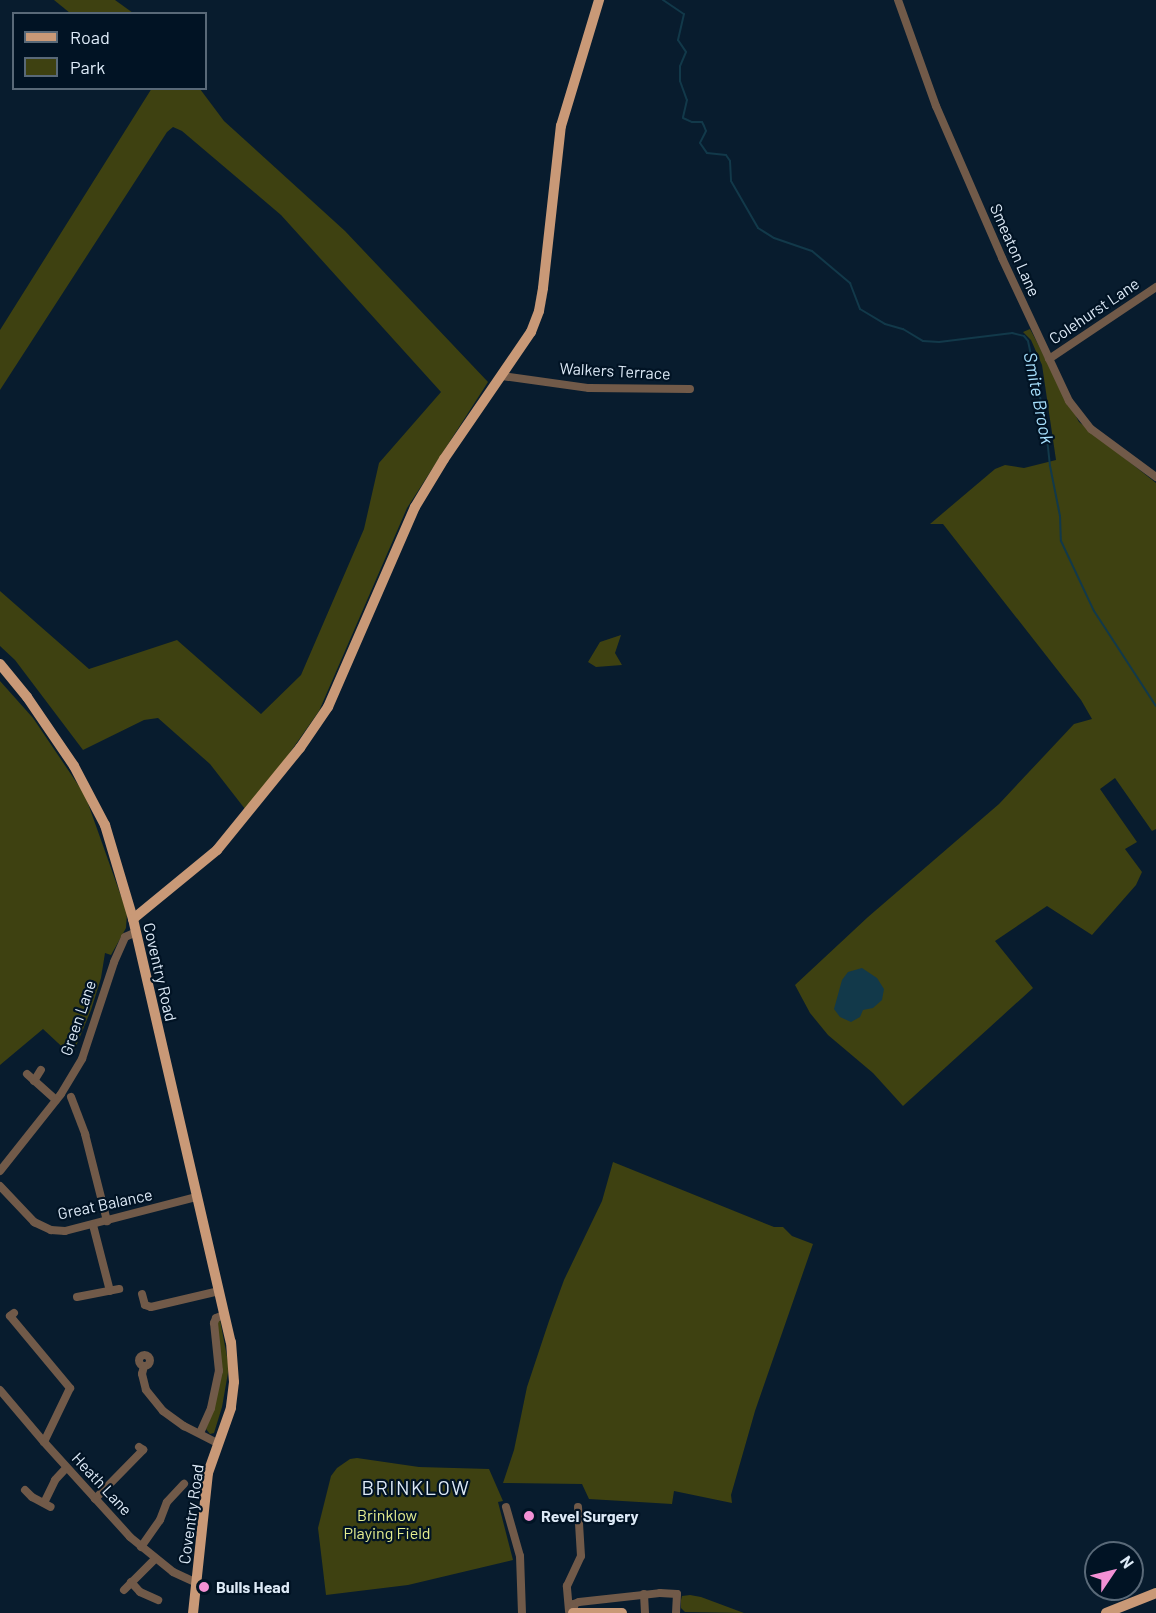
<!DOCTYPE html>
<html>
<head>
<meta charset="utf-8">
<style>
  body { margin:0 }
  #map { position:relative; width:1156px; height:1613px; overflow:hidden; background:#081c2e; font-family:Barlow,sans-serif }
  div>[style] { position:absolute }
  .green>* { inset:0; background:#3e4111 }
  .water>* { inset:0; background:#12394a }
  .stream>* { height:2px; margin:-1px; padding:0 1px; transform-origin:1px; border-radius:1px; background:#12394a }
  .minor>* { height:8px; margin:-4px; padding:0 4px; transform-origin:4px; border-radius:4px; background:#715a49 }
  .minor>.ring { margin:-4px; padding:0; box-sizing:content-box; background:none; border:8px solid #715a49; border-radius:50% }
  .major>* { height:10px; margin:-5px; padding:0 5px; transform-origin:5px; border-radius:5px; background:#c99977 }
  .dots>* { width:16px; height:16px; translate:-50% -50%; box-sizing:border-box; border:3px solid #011324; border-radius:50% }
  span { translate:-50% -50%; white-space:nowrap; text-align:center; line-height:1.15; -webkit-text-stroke:4.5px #011324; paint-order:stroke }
  .street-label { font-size:16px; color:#ddeaf7 }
  .park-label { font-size:16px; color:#e4ed8f }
  .poi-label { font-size:16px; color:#ddeaf7; font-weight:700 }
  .left { translate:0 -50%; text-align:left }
  .water-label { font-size:18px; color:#a7e0fd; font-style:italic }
  .quarter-label { font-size:20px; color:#ddeaf7; letter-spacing:1.5px }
  .legend { position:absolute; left:12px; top:12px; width:195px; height:78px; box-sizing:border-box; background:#011324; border:2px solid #596978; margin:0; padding:8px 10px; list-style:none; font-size:18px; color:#ddeaf7 }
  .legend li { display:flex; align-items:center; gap:12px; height:30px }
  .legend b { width:30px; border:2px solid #596978 }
  .north { position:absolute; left:1084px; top:1541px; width:60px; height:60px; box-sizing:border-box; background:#011324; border:2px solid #596978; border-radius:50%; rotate:55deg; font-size:16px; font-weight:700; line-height:24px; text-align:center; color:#ddeaf7 }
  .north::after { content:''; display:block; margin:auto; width:21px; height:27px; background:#f391d5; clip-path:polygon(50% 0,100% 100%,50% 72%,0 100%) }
</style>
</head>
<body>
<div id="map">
  <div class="green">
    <div style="clip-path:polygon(54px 0,115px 0,133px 13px,70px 13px)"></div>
    <div style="clip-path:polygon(152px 88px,200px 89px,224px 121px,345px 231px,488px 382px,407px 508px,319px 711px,272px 778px,245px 809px,210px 764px,158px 718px,144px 720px,83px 750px,15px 660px,0 646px,0 591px,89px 669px,177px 640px,261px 714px,301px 675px,364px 529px,379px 463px,441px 392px,281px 215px,182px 131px,173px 127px,167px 132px,0 390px,0 330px)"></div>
    <div style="clip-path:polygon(1030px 329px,1079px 422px,1156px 483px,1156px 829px,1152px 831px,1115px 778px,1100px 789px,1137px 842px,1125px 849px,1142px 872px,1136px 885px,1092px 935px,1047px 906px,995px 941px,1033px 988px,903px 1106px,873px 1073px,828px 1035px,810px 1013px,795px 985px,868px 917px,999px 804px,1074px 724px,1092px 719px,1081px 700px,943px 524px,930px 524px,995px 469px,1005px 465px,1024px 468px,1056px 460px,1042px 365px,1031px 340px,1023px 332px)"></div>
    <div style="clip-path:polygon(621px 635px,615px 653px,622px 665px,596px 667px,588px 662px,600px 642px)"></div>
    <div style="clip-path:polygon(0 681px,33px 718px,85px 795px,127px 913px,126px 928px,111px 955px,105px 953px,101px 978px,91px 1010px,72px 1056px,43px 1029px,0 1065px)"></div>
    <div style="clip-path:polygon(613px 1162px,774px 1227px,783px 1227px,792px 1236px,813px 1244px,755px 1411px,731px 1495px,732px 1503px,674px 1491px,672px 1504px,589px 1499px,582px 1484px,503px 1483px,514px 1450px,527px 1387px,549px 1321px,564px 1280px,602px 1201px)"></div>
    <div style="clip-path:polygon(220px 1320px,229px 1367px,222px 1407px,214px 1433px,210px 1434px,206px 1429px,215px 1405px,216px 1325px)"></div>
    <div style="clip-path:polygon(357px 1458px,419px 1467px,489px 1469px,503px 1501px,498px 1502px,513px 1560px,408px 1585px,326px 1595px,318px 1528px,331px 1476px,337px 1468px,350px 1459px)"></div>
    <div style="clip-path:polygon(690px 1595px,701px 1597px,744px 1613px,685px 1612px,681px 1608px,681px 1600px,682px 1596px)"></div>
  </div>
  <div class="water">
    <div style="clip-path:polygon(862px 968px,877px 978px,884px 989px,882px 1000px,873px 1008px,863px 1010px,860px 1017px,851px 1022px,840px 1017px,834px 1009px,842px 980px,848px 972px)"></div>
  </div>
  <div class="stream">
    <div style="left:663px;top:0;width:25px;rotate:34deg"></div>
    <div style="left:684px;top:14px;width:27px;rotate:103deg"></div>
    <div style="left:678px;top:40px;width:14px;rotate:56deg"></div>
    <div style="left:686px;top:52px;width:15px;rotate:113deg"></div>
    <div style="left:680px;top:66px;width:15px;rotate:90deg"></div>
    <div style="left:680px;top:81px;width:20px;rotate:70deg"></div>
    <div style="left:687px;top:100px;width:18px;rotate:103deg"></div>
    <div style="left:683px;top:118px;width:10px;rotate:24deg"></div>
    <div style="left:692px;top:122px;width:10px"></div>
    <div style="left:702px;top:122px;width:4px;rotate:63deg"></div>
    <div style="left:704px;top:126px;width:5px;rotate:68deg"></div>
    <div style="left:706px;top:131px;width:13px;rotate:117deg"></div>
    <div style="left:700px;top:143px;width:12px;rotate:55deg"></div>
    <div style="left:707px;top:153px;width:19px;rotate:6deg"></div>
    <div style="left:726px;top:155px;width:7px;rotate:56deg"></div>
    <div style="left:730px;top:161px;width:20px;rotate:87deg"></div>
    <div style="left:731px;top:181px;width:54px;rotate:60.1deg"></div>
    <div style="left:758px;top:228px;width:19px;rotate:32deg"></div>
    <div style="left:774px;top:238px;width:40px;rotate:18.9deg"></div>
    <div style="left:812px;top:251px;width:50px;rotate:40.1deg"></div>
    <div style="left:850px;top:283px;width:28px;rotate:69deg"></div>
    <div style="left:860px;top:309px;width:29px;rotate:31deg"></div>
    <div style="left:885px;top:324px;width:19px;rotate:16deg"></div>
    <div style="left:903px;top:329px;width:23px;rotate:31deg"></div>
    <div style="left:923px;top:341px;width:16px;rotate:4deg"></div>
    <div style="left:939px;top:342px;width:74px;rotate:-7deg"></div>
    <div style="left:1012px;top:333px;width:12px;rotate:14deg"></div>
    <div style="left:1024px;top:336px;width:6px;rotate:51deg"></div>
    <div style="left:1028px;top:341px;width:81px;rotate:77.9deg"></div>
    <div style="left:1045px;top:420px;width:46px;rotate:83.8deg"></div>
    <div style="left:1050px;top:466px;width:51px;rotate:78.7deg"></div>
    <div style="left:1060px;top:516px;width:25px;rotate:88deg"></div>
    <div style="left:1061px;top:541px;width:77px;rotate:64.8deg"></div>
    <div style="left:1094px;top:611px;width:113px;rotate:56.9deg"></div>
  </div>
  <div class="minor">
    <div style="left:898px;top:0;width:113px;rotate:70.3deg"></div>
    <div style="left:936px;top:106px;width:166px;rotate:66.5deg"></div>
    <div style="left:1002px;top:258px;width:158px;rotate:64.9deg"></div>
    <div style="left:1069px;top:401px;width:36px;rotate:52deg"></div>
    <div style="left:1091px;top:429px;width:81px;rotate:36.4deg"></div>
    <div style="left:1049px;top:359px;width:129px;rotate:-33.9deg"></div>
    <div style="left:502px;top:376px;width:88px;rotate:7.9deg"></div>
    <div style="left:589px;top:388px;width:101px;rotate:0.6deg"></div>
    <div style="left:27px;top:1074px;width:39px;rotate:42deg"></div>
    <div style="left:34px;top:1081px;width:13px;rotate:-58deg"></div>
    <div style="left:71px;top:1097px;width:40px;rotate:69deg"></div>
    <div style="left:85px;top:1134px;width:90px;rotate:75.8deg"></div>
    <div style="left:0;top:1171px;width:98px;rotate:-51.6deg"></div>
    <div style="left:61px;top:1094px;width:41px;rotate:-59deg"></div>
    <div style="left:82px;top:1059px;width:102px;rotate:-71.7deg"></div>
    <div style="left:114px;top:962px;width:27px;rotate:-66deg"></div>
    <div style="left:125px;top:937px;width:12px;rotate:-24deg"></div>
    <div style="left:0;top:1186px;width:50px;rotate:46.6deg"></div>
    <div style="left:34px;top:1222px;width:19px;rotate:25deg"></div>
    <div style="left:51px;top:1230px;width:14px;rotate:4deg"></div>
    <div style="left:65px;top:1231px;width:135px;rotate:-14.5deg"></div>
    <div style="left:93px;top:1225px;width:68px;rotate:75.6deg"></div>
    <div style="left:142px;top:1294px;width:11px;rotate:75deg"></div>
    <div style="left:145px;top:1305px;width:6px;rotate:18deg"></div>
    <div style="left:151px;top:1307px;width:70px;rotate:-13.2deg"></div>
    <div style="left:77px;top:1297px;width:43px;rotate:-10.8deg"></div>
    <div style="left:14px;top:1313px;width:5px;rotate:143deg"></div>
    <div style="left:10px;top:1316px;width:94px;rotate:50.2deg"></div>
    <div style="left:70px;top:1388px;width:60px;rotate:115.7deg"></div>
    <div class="ring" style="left:138.5px;top:1354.5px;width:3px;height:3px"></div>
    <div style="left:144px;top:1366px;width:8px;rotate:104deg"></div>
    <div style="left:142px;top:1374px;width:16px;rotate:76deg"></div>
    <div style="left:146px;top:1390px;width:27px;rotate:51deg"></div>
    <div style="left:163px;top:1411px;width:26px;rotate:36deg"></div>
    <div style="left:184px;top:1426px;width:39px;rotate:27deg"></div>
    <div style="left:0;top:1390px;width:68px;rotate:49.8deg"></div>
    <div style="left:44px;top:1442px;width:128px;rotate:47.8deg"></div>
    <div style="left:130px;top:1537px;width:55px;rotate:39.1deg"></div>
    <div style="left:173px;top:1572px;width:26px;rotate:25deg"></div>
    <div style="left:200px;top:1433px;width:27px;rotate:-66deg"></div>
    <div style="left:211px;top:1408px;width:38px;rotate:-78deg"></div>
    <div style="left:219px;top:1371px;width:48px;rotate:-95.9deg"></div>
    <div style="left:214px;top:1323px;width:5px;rotate:-68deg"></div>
    <div style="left:216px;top:1318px;width:9px;rotate:-21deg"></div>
    <div style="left:25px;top:1490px;width:10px;rotate:45deg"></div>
    <div style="left:32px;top:1497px;width:21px;rotate:28deg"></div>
    <div style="left:95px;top:1499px;width:69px;rotate:-45.6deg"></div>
    <div style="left:143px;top:1450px;width:5px;rotate:-143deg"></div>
    <div style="left:44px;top:1503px;width:25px;rotate:-64deg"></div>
    <div style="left:55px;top:1480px;width:16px;rotate:-47deg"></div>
    <div style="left:506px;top:1507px;width:51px;rotate:74.1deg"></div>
    <div style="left:520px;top:1556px;width:57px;rotate:88deg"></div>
    <div style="left:141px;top:1547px;width:33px;rotate:-55deg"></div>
    <div style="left:160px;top:1520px;width:19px;rotate:-69deg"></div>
    <div style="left:167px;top:1502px;width:25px;rotate:-47deg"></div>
    <div style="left:131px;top:1582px;width:13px;rotate:48deg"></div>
    <div style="left:140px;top:1592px;width:20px;rotate:24deg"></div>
    <div style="left:124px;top:1590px;width:44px;rotate:-45deg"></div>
    <div style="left:644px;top:1594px;width:19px;rotate:87deg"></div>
    <div style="left:569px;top:1611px;width:25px;rotate:-95deg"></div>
    <div style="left:567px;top:1586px;width:33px;rotate:-65deg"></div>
    <div style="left:581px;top:1556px;width:49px;rotate:-93.5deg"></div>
    <div style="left:574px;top:1613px;width:9px;rotate:-90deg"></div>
    <div style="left:574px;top:1604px;width:5px;rotate:-22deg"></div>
    <div style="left:579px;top:1602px;width:81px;rotate:-6.3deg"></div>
    <div style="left:660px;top:1593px;width:17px;rotate:3deg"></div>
    <div style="left:677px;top:1594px;width:19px;rotate:93deg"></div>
  </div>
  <div class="major">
    <div style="left:0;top:664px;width:43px;rotate:50.7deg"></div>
    <div style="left:27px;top:697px;width:83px;rotate:55.7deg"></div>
    <div style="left:74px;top:766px;width:67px;rotate:62.3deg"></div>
    <div style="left:105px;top:825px;width:98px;rotate:73.4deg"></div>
    <div style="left:133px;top:919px;width:434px;rotate:77deg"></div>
    <div style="left:231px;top:1342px;width:40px;rotate:85.7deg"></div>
    <div style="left:234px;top:1382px;width:26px;rotate:97deg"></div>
    <div style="left:231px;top:1408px;width:69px;rotate:109.5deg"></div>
    <div style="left:208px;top:1473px;width:141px;rotate:96.1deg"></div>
    <div style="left:133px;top:919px;width:109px;rotate:-39.4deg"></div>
    <div style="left:217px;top:850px;width:132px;rotate:-50.9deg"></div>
    <div style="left:300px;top:748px;width:50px;rotate:-55.7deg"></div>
    <div style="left:328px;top:707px;width:218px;rotate:-66.5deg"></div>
    <div style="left:415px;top:507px;width:56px;rotate:-58.9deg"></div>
    <div style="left:444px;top:459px;width:154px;rotate:-55.6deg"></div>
    <div style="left:531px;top:332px;width:22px;rotate:-69deg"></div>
    <div style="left:539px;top:311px;width:23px;rotate:-80deg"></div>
    <div style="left:543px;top:288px;width:163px;rotate:-83.7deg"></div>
    <div style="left:561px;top:126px;width:132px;rotate:-73.2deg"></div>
    <div style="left:573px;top:1613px;width:49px"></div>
    <div style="left:1106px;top:1613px;width:54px;rotate:-21.8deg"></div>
  </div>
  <div class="dots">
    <div style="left:529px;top:1516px;background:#f391d5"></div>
    <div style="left:204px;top:1587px;background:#f391d5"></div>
  </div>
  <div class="street-label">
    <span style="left:1015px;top:250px;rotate:66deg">Smeaton Lane</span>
    <span style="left:1094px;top:311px;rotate:-34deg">Colehurst Lane</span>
    <span style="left:615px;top:371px;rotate:3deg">Walkers Terrace</span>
    <span style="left:160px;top:972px;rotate:77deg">Coventry Road</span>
    <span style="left:78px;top:1018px;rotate:-71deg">Green Lane</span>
    <span style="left:105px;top:1204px;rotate:-12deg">Great Balance</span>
    <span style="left:102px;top:1484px;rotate:47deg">Heath Lane</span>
    <span style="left:191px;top:1514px;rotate:-82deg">Coventry Road</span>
  </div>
  <div class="park-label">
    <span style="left:387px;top:1524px">Brinklow<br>Playing Field</span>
  </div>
  <div class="poi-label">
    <span class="left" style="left:541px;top:1516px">Revel Surgery</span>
    <span class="left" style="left:216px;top:1587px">Bulls Head</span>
  </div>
  <div class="water-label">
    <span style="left:1039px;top:398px;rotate:79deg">Smite Brook</span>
  </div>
  <div class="quarter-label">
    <span style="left:416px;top:1487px">BRINKLOW</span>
  </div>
  <ul class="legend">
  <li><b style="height:8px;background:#c99977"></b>Road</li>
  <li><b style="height:16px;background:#3e4111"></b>Park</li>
  </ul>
  <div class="north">N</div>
</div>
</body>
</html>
